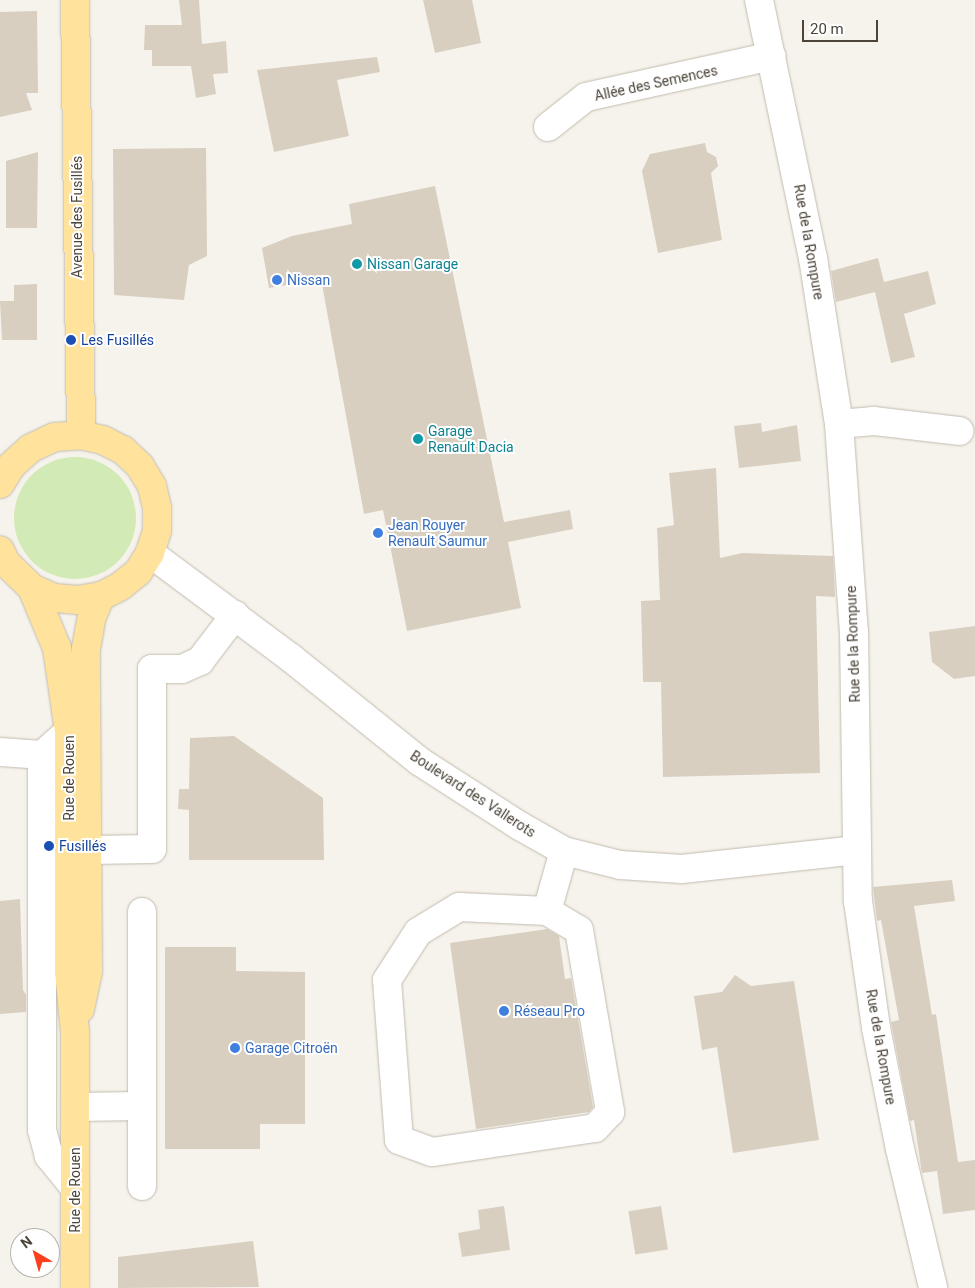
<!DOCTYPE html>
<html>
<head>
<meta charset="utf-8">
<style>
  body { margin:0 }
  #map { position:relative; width:975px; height:1288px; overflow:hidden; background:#f6f3ec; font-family:Roboto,sans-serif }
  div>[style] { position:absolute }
  .green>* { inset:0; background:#d2eab5 }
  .round { border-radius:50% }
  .building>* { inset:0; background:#d8cfc1; transform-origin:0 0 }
  .roads { filter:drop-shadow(0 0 1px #c2bbae) drop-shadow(0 0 1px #c2bbae) }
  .minor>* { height:28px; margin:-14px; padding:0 14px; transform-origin:14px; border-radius:14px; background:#fff }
  .major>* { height:28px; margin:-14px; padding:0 14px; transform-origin:14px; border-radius:14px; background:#ffe39c }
  .dots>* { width:14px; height:14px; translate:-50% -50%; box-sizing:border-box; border:2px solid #fff; border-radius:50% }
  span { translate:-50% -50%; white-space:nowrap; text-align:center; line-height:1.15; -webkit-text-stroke:4px #fff; paint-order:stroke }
  .street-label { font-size:14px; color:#4b4439 }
  .culture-label { font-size:14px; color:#0d838f }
  .left { translate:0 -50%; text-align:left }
  .shop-label { font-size:14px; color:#366cbe }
  .transit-label { font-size:14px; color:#164399 }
  .north { position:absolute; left:10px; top:1228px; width:50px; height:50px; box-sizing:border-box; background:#fff; border:1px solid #b7b4b0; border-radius:50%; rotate:322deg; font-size:14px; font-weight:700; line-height:20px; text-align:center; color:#4b4439 }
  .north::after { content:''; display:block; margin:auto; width:18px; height:22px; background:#fc3f1d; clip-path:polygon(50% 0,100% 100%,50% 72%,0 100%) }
  .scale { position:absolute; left:802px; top:20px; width:76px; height:22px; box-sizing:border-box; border:2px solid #4b4439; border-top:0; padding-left:6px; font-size:15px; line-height:18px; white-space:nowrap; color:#4b4439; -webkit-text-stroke:4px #fff; paint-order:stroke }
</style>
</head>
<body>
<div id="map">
  <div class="green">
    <div class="round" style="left:14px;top:457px;width:122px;height:122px"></div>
  </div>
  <div class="building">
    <div style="clip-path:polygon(179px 0,199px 0,202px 44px,226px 41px,228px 73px,213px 74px,216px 94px,196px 98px,191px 66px,152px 66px,152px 50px,144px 50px,145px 25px,182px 25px)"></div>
    <div style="clip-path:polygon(423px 0,472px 0,481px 43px,435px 53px)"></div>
    <div style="clip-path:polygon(37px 11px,38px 93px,26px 93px,32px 110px,0 117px,0 12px)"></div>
    <div style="clip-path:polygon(377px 57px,380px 72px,337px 80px,349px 136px,274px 152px,257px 70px)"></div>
    <div style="clip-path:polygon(705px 143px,707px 152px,716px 157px,718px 166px,711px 173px,722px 240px,658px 253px,642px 171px,650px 154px)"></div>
    <div style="clip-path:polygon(206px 148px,207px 256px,189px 265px,184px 300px,114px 295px,113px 149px)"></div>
    <div style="clip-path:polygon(38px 152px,37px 228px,6px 228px,6px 161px)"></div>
    <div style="clip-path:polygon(435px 186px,504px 522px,570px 510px,573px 529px,508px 542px,521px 608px,407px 631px,383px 510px,364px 514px,321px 279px,269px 288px,262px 248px,292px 236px,352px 224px,349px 204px)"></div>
    <div style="clip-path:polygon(878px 258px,884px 282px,928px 271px,936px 304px,904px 314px,915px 357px,891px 363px,875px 292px,836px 302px,831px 271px)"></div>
    <div style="clip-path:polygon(37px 284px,37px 340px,2px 340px,0 301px,14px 301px,14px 285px)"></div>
    <div style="clip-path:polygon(761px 423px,762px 432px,797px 425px,801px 461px,739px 468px,734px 426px)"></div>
    <div style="clip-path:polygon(716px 468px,720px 558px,742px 553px,833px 556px,835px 597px,816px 596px,820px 773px,663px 777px,661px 682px,643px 682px,641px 601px,660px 600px,657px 528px,674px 525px,669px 473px)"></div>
    <div style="clip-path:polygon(975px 626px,975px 676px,954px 679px,932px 662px,929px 632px)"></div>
    <div style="clip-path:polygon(234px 736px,323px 798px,324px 860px,189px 860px,189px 810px,178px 809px,179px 789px,189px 789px,190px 738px)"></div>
    <div style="clip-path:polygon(952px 880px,955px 901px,914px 906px,932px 1015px,936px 1014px,958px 1162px,975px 1160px,975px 1210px,943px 1214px,937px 1171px,922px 1173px,914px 1120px,910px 1121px,891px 1022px,899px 1020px,881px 920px,877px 921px,873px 887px)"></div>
    <div style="clip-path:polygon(20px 899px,23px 990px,26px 995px,26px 1012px,0 1014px,0 901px)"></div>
    <div style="clip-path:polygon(547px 929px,559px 936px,565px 979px,571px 978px,593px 1107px,589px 1112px,476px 1129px,450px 943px)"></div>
    <div style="clip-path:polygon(165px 947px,236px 947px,236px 971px,305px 972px,305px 1124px,260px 1124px,260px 1149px,165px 1149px)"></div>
    <div style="clip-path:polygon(735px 975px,751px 986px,794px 981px,819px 1140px,733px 1153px,717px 1047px,702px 1050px,694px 996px,722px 992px)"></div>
    <div style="clip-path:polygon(504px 1206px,510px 1250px,462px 1257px,458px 1233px,480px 1229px,478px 1210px)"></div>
    <div style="left:661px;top:1206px;width:44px;height:33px;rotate:81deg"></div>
    <div style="clip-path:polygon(253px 1241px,259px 1287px,118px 1288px,118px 1257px)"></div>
  </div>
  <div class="roads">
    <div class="minor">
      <div style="left:759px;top:0;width:264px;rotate:78.2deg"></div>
      <div style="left:813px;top:258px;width:168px;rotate:81.1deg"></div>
      <div style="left:839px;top:424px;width:208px;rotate:85.9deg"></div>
      <div style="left:854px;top:631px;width:270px;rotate:89.2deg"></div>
      <div style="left:858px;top:901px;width:128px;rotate:81.9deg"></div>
      <div style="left:876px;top:1028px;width:123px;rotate:78.8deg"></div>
      <div style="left:900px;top:1149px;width:143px;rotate:76.6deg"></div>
      <div style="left:548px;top:127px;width:48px;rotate:-38.3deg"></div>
      <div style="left:586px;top:97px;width:190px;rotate:-12.4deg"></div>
      <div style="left:839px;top:424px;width:35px;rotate:-5deg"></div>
      <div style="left:874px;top:421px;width:86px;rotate:6.7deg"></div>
      <div style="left:150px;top:553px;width:176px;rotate:36.7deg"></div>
      <div style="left:291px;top:658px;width:164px;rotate:38.8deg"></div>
      <div style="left:419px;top:761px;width:120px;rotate:32.8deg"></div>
      <div style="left:520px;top:826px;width:51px;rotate:29.6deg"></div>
      <div style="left:564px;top:851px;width:58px;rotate:14deg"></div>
      <div style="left:620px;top:865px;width:62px;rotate:3.7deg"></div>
      <div style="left:682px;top:869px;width:176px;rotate:-6.2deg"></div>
      <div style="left:69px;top:731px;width:36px;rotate:138deg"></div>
      <div style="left:42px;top:755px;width:375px;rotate:90deg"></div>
      <div style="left:42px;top:1130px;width:27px;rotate:75deg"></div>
      <div style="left:49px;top:1156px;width:41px;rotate:50.9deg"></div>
      <div style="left:0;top:752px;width:42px;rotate:4.1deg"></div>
      <div style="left:69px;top:842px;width:22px;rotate:22deg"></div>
      <div style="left:89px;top:850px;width:63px;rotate:-0.9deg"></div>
      <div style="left:152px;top:849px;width:180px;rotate:-90deg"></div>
      <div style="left:152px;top:669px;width:30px"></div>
      <div style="left:182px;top:669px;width:20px;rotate:-24deg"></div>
      <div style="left:200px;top:661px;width:58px;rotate:-52.7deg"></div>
      <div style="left:459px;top:907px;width:88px;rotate:2.6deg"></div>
      <div style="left:547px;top:911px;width:37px;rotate:31deg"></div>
      <div style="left:579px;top:930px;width:185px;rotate:80.3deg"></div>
      <div style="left:610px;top:1112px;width:22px;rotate:133deg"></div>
      <div style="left:595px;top:1128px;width:165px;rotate:171.6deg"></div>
      <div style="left:432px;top:1152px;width:35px;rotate:-160deg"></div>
      <div style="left:399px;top:1140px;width:160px;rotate:-94.3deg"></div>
      <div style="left:387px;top:980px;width:57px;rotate:-57.1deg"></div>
      <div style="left:418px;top:932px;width:48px;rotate:-31.4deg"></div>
      <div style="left:547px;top:911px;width:62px;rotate:-74.2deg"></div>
      <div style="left:142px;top:912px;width:274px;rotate:90deg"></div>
      <div style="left:75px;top:1107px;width:67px;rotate:-0.9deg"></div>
    </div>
    <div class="major">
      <div style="left:75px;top:0;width:435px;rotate:89.2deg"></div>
      <div style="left:0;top:484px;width:22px;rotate:-58deg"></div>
      <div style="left:12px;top:465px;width:25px;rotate:-42deg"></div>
      <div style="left:31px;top:448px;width:26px;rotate:-25deg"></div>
      <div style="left:55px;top:437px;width:26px;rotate:-4deg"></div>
      <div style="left:81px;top:435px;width:23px;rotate:13deg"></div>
      <div style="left:103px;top:440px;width:22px;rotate:27deg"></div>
      <div style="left:123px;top:450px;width:23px;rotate:43deg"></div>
      <div style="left:140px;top:466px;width:23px;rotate:59deg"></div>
      <div style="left:152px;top:486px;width:23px;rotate:77deg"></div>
      <div style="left:157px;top:508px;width:23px;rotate:90deg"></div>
      <div style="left:157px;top:531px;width:23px;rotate:108deg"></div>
      <div style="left:150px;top:553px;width:22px;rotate:122deg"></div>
      <div style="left:138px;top:572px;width:22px;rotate:141deg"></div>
      <div style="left:121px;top:586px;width:22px;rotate:153deg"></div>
      <div style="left:101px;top:596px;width:23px;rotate:170deg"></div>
      <div style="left:78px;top:600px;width:24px;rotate:-175deg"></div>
      <div style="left:54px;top:598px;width:24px;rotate:-156deg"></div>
      <div style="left:32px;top:588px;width:36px;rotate:-136deg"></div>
      <div style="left:6px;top:563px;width:14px;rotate:-115deg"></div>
      <div style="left:32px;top:588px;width:65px;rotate:67.4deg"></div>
      <div style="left:57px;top:648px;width:84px;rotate:81.8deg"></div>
      <div style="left:69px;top:731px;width:240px;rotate:90deg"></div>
      <div style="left:69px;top:971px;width:61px;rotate:84.4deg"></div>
      <div style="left:75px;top:1032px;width:256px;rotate:90deg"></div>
      <div style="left:80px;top:1009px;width:39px;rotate:-78deg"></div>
      <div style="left:88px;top:971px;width:322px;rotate:-90.4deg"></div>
      <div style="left:86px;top:649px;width:34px;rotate:-80deg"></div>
      <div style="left:92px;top:616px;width:22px;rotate:-66deg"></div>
    </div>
  </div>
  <div class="dots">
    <div style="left:357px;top:264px;background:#0f9aa8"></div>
    <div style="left:277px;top:280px;background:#3f7fe0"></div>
    <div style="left:71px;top:340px;background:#1a4fb4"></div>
    <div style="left:418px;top:439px;background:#0f9aa8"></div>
    <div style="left:378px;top:533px;background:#3f7fe0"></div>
    <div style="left:49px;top:846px;background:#1a4fb4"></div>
    <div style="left:504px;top:1011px;background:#3f7fe0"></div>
    <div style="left:235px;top:1048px;background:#3f7fe0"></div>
  </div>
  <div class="street-label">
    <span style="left:656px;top:83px;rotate:-12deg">Allée des Semences</span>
    <span style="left:77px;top:217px;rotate:-90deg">Avenue des Fusillés</span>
    <span style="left:809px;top:242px;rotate:80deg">Rue de la Rompure</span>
    <span style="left:853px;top:644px;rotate:-92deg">Rue de la Rompure</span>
    <span style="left:69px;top:778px;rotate:-90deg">Rue de Rouen</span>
    <span style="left:473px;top:794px;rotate:33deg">Boulevard des Vallerots</span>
    <span style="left:881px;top:1047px;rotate:80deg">Rue de la Rompure</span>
    <span style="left:75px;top:1190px;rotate:-90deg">Rue de Rouen</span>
  </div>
  <div class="culture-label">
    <span class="left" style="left:367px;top:264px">Nissan Garage</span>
    <span class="left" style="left:428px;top:439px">Garage<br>Renault Dacia</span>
  </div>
  <div class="shop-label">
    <span class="left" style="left:287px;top:280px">Nissan</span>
    <span class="left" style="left:388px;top:533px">Jean Rouyer<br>Renault Saumur</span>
    <span class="left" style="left:514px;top:1011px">Réseau Pro</span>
    <span class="left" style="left:245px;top:1048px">Garage Citroën</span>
  </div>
  <div class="transit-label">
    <span class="left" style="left:81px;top:340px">Les Fusillés</span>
    <span class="left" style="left:59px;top:846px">Fusillés</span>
  </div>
  <div class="north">N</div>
  <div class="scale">20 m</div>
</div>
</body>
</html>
